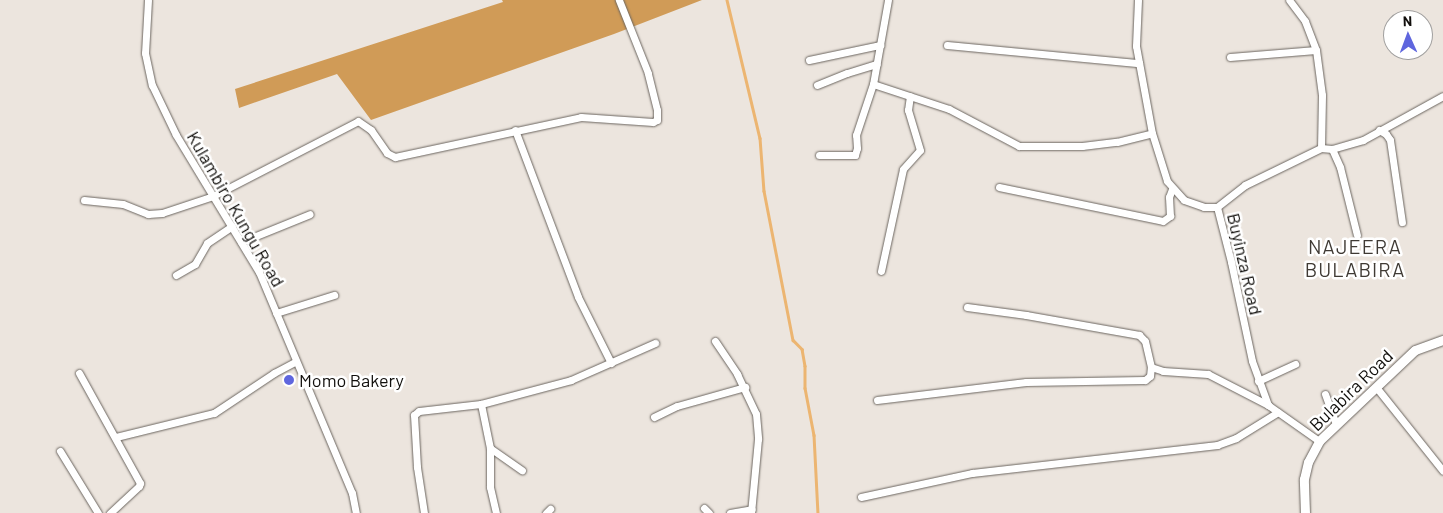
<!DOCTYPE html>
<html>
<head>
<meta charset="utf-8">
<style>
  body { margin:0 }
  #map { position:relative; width:1443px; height:513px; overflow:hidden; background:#ece5de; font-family:Barlow,sans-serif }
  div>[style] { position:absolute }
  .forest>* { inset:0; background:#d09b57 }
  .stream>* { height:2.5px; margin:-1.25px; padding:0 1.25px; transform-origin:1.25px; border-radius:1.25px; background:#ecb571 }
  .roads { filter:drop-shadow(0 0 1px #6b655f) drop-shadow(0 0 1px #6b655f) }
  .minor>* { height:7px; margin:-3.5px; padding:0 3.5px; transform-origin:3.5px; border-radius:3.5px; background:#fff }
  .tertiary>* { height:9px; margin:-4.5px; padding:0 4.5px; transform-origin:4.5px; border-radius:4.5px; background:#fff }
  .dots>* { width:14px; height:14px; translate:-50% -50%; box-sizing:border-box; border:2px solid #fff; border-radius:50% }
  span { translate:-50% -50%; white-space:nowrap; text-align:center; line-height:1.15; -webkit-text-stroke:5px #fff; paint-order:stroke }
  .street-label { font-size:18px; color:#110f0c }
  .poi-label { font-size:18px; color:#110f0c }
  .left { translate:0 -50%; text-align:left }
  .quarter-label { font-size:20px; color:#3f3a34; letter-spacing:1px }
  .north { position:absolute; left:1383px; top:10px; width:50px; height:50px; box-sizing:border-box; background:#fff; border:1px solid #a09f9e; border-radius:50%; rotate:358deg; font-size:14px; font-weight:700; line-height:20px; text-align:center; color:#110f0c }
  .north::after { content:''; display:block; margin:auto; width:18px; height:22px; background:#5f66de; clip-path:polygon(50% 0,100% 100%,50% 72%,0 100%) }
</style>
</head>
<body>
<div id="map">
  <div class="forest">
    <div style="clip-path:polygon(502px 0,702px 0,614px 34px,371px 120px,337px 74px,239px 108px,235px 89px,503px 2px)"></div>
  </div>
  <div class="stream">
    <div style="left:727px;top:0;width:142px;rotate:76.6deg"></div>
    <div style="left:760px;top:138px;width:53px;rotate:85.7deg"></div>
    <div style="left:764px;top:191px;width:152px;rotate:79deg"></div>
    <div style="left:793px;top:340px;width:13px;rotate:45deg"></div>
    <div style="left:802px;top:349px;width:17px;rotate:80deg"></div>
    <div style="left:805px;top:366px;width:22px;rotate:90deg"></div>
    <div style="left:805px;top:388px;width:48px;rotate:79.2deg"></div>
    <div style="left:814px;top:435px;width:78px;rotate:87.1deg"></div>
  </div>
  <div class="roads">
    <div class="minor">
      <div style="left:148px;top:0;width:53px;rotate:93.2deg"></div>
      <div style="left:145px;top:53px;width:33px;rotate:78deg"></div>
      <div style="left:152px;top:85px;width:55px;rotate:64.4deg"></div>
      <div style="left:176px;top:135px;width:160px;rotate:58.8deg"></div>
      <div style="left:259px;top:272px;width:240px;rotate:67.2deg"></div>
      <div style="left:352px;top:493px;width:20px;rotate:79deg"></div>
      <div style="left:888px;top:0;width:85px;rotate:100.1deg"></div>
      <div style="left:873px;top:84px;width:80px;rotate:18.2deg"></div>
      <div style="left:949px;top:109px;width:79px;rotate:27.9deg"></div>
      <div style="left:1019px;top:146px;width:63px"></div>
      <div style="left:1082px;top:146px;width:35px;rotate:-7deg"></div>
      <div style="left:1117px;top:142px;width:36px;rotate:-14deg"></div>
      <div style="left:1138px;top:0;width:46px;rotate:92.5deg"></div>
      <div style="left:1136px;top:46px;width:88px;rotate:79.6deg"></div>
      <div style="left:1152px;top:133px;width:50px;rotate:72.6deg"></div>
      <div style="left:1167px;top:181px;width:25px;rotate:48deg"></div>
      <div style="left:1184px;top:200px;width:21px;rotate:19deg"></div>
      <div style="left:1204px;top:207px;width:13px"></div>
      <div style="left:1217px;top:207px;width:57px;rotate:75.7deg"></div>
      <div style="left:1231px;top:262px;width:101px;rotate:78deg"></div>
      <div style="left:1252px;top:361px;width:47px;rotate:70deg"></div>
      <div style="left:1268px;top:405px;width:62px;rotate:35.2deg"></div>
      <div style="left:947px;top:45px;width:193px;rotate:5.4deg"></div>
      <div style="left:1230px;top:57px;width:86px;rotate:-4.7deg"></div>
      <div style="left:809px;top:60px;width:73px;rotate:-11.9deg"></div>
      <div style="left:817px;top:85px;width:32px;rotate:-22deg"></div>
      <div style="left:847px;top:73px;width:31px;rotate:-17deg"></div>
      <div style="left:515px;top:130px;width:178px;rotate:69.3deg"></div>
      <div style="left:578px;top:297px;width:74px;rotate:63.4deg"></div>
      <div style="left:1379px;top:130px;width:8px;rotate:30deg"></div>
      <div style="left:1386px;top:134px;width:7px;rotate:56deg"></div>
      <div style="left:1390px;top:140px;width:83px;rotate:81.7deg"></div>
      <div style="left:1321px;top:148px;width:11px;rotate:5deg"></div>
      <div style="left:1332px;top:149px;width:32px;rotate:-16deg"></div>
      <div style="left:1363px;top:140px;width:91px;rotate:-28.8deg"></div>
      <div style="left:1332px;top:149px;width:20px;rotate:66deg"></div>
      <div style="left:1340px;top:167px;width:70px;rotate:76deg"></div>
      <div style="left:819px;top:155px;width:36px"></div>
      <div style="left:855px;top:155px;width:7px;rotate:-74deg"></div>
      <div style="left:857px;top:148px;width:13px;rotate:-94deg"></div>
      <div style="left:856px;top:135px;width:54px;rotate:-71.6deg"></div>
      <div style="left:999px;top:187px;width:167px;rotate:11.7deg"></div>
      <div style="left:1163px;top:221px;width:9px;rotate:-36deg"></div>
      <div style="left:1170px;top:216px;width:19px;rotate:-93deg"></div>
      <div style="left:1169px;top:197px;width:9px;rotate:-69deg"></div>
      <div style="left:84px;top:200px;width:39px;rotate:6deg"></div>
      <div style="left:123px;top:204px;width:27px;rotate:22deg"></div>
      <div style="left:148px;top:214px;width:14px;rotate:-4deg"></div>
      <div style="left:162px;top:213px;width:54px;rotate:-18.4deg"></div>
      <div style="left:213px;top:196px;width:163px;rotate:-27.3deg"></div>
      <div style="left:358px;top:121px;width:16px;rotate:35deg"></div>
      <div style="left:371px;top:130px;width:28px;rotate:55deg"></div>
      <div style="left:387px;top:153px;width:9px;rotate:27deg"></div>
      <div style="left:395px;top:157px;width:190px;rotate:-12.1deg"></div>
      <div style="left:581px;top:117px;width:72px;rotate:4deg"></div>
      <div style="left:653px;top:122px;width:4px;rotate:-27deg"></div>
      <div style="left:657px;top:120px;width:10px;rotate:-90deg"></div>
      <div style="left:657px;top:110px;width:38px;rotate:-104deg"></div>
      <div style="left:648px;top:73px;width:79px;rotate:-111.7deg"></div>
      <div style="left:1217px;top:207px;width:36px;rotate:-38deg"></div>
      <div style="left:1245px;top:185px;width:85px;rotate:-26deg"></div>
      <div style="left:1321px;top:148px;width:53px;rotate:-88.9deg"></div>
      <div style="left:1322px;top:95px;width:45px;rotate:-97.6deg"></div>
      <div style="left:1316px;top:50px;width:31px;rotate:-111deg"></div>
      <div style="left:1305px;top:21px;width:26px;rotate:-127deg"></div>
      <div style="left:241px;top:242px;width:74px;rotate:-22.1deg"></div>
      <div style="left:881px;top:271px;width:104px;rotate:-77.8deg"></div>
      <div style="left:903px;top:169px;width:25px;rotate:-48deg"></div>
      <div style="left:920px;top:150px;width:42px;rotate:-106.7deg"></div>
      <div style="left:908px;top:110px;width:14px;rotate:-82deg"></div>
      <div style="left:176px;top:275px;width:22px;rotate:-30deg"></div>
      <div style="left:195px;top:264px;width:24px;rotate:-60deg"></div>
      <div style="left:207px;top:243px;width:30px;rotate:-34deg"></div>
      <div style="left:967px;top:307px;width:60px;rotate:7.7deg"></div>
      <div style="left:1026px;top:315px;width:115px;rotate:10deg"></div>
      <div style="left:1139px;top:335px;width:8px;rotate:45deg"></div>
      <div style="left:1145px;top:341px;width:27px;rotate:77deg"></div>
      <div style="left:1151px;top:367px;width:13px;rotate:18deg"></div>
      <div style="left:1163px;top:371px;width:45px;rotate:3.8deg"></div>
      <div style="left:1208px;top:374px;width:68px;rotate:27.3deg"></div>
      <div style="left:276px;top:313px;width:61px;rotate:-17.2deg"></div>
      <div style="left:715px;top:341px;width:40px;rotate:56deg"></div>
      <div style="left:737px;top:374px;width:44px;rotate:64.6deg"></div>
      <div style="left:756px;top:414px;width:25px;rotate:85deg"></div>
      <div style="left:758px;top:439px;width:74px;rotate:95.4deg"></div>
      <div style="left:79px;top:373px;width:126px;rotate:61deg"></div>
      <div style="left:140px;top:483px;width:3px;rotate:108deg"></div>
      <div style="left:139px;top:486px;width:40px;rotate:137deg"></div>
      <div style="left:1258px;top:381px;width:41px;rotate:-24.7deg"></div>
      <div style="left:1376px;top:387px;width:107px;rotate:51.4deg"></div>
      <div style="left:1325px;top:394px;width:32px;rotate:70deg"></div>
      <div style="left:877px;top:400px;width:150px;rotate:-6.9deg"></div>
      <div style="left:1026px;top:382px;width:119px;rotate:-1deg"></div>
      <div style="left:1145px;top:380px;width:6px;rotate:-39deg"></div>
      <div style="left:1150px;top:376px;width:9px;rotate:-84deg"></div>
      <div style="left:654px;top:417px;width:25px;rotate:-26deg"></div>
      <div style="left:677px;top:406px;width:71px;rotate:-15.6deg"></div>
      <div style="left:116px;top:437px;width:101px;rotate:-13.8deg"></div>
      <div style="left:214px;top:413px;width:72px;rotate:-33.7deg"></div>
      <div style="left:274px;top:373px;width:24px;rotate:-28deg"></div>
      <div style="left:490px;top:448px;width:39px;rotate:35deg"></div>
      <div style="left:60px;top:451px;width:73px;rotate:58.5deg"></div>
      <div style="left:861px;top:497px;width:114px;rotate:-12.2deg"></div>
      <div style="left:972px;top:473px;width:247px;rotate:-6.5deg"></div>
      <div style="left:1217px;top:445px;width:20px;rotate:-20deg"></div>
      <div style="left:1236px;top:438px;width:49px;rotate:-31.8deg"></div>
      <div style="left:704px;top:508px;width:7px;rotate:45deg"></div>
      <div style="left:424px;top:513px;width:47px;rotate:-98.7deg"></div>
      <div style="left:417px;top:467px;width:52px;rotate:-93.3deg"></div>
      <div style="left:414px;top:415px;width:6px;rotate:-39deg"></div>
      <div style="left:419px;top:411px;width:62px;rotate:-6.4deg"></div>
      <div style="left:496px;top:513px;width:27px;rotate:-103deg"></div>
      <div style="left:490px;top:487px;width:39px;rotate:-90deg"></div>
      <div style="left:490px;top:448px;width:45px;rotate:-101.6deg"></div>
      <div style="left:481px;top:404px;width:93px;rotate:-14.9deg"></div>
      <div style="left:571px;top:380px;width:92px;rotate:-23.8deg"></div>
      <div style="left:546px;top:513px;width:6px;rotate:-45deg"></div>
      <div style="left:730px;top:513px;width:22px;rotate:-10deg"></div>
    </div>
    <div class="tertiary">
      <div style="left:1305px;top:513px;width:34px;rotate:-92deg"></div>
      <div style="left:1304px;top:479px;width:17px;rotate:-77deg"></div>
      <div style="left:1308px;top:462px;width:24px;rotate:-62deg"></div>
      <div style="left:1319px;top:441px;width:132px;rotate:-43.5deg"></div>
      <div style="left:1415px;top:350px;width:30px;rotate:-20deg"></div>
    </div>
  </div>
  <div class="dots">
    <div style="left:289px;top:380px;background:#5f66de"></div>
  </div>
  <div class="street-label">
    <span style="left:236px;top:209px;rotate:60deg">Kulambiro Kungu Road</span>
    <span style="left:1245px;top:264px;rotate:77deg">Buyinza Road</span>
    <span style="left:1351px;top:390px;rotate:-44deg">Bulabira Road</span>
  </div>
  <div class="poi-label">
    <span class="left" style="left:299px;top:380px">Momo Bakery</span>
  </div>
  <div class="quarter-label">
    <span style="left:1355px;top:258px">NAJEERA<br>BULABIRA</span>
  </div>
  <div class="north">N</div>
</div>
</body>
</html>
